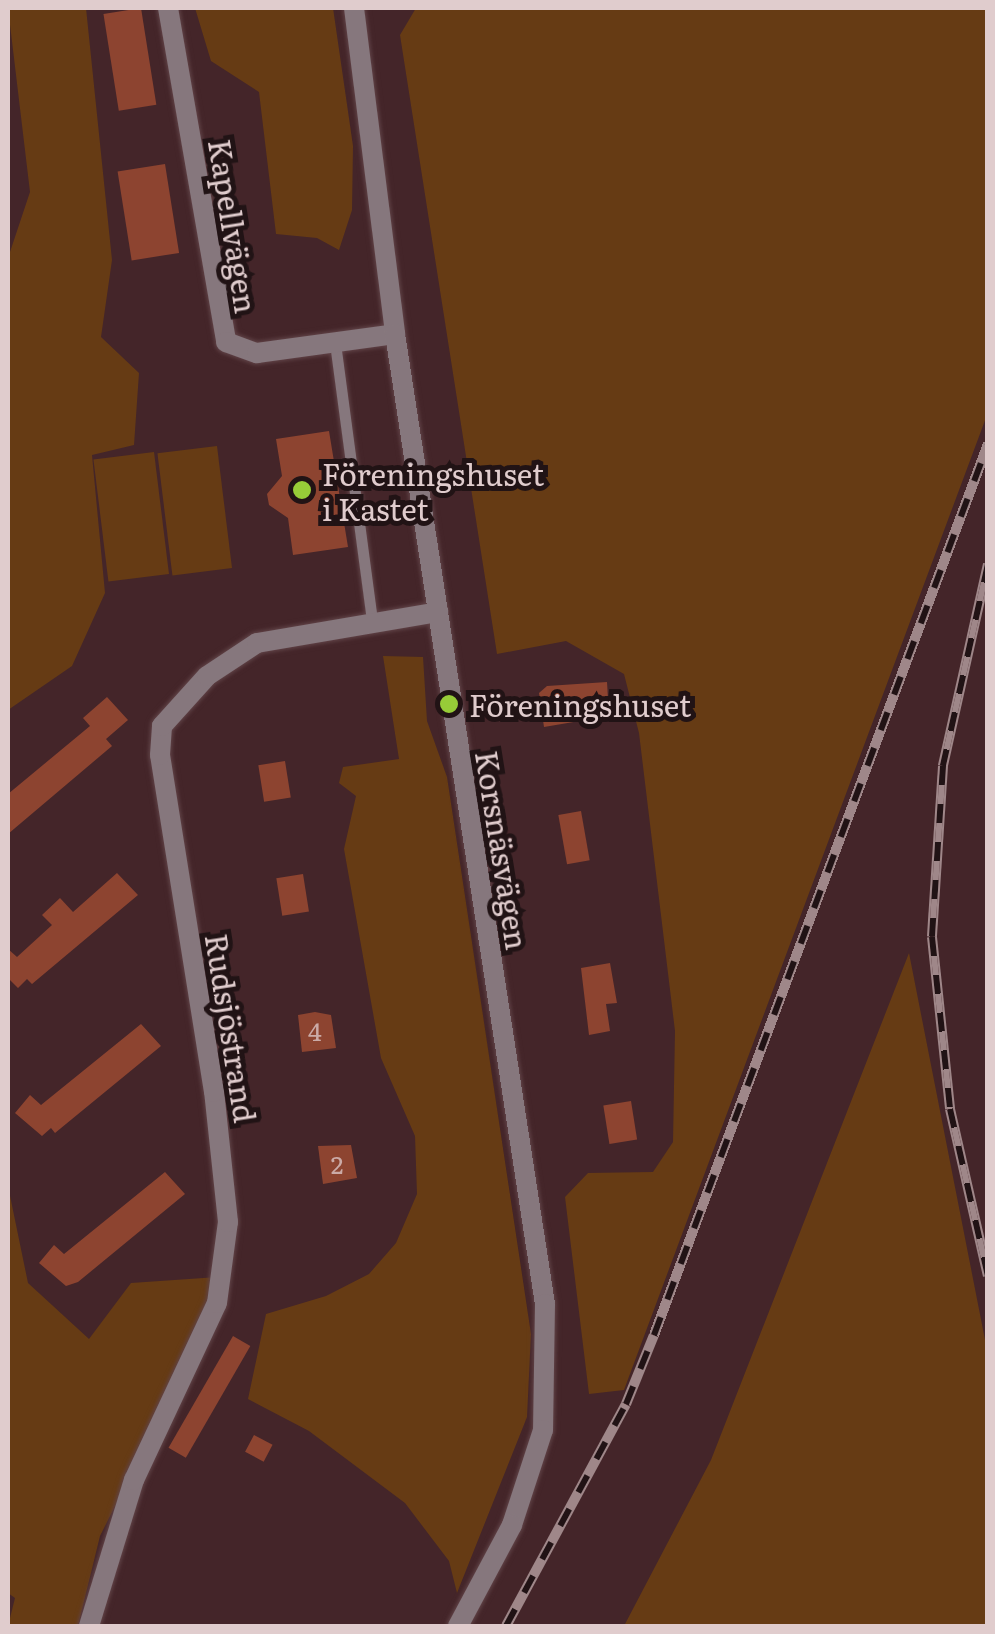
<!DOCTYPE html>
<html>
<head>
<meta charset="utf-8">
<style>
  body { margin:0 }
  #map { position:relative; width:995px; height:1634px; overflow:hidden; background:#442529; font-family:Literata,serif }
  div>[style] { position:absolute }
  .green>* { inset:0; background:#663b14; transform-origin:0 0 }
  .building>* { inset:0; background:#8d4430; transform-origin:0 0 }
  .roads { filter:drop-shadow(0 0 2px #604347) drop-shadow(0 0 2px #604347) }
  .service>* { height:11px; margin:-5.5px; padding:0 5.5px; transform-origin:5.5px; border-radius:5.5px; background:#86777d }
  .minor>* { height:20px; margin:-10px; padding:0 10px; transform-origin:10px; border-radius:10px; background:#86777d }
  .tertiary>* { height:20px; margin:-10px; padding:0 10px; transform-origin:10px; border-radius:10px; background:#86777d }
  .rail>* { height:10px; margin-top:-5px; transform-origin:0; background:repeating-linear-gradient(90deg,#211315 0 19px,#9f8789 0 38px); box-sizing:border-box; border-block:2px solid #9f8789 }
  .dots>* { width:28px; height:28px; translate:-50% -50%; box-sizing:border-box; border:5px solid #211315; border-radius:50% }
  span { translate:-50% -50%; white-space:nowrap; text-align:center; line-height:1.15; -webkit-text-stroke:10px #211315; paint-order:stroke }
  .number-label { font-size:25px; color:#cbaaa6 }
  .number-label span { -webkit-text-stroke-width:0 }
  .street-label { font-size:30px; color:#e0cccd }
  .poi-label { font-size:30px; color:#e0cccd }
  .left { translate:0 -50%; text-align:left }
  .frame { position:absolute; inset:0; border:10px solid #e0cccd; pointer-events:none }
</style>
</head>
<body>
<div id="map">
  <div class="green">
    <div style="clip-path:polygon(8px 8px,86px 8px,112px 260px,101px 337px,139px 373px,134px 445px,92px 455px,105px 593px,72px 666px,8px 710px,8px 258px,30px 192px)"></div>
    <div style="clip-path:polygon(195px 8px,333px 8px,353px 146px,352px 210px,339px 250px,317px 238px,276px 234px,259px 92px,211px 61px)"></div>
    <div style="clip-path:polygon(416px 8px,987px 8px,987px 415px,624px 1390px,589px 1394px,565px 1197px,588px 1173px,653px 1172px,673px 1142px,675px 1031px,639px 733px,624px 674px,566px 641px,497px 654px,400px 35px)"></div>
    <div style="left:217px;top:446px;width:123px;height:60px;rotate:83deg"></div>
    <div style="left:154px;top:452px;width:123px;height:61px;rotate:83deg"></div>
    <div style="clip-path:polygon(383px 656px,423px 657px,427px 721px,447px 777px,531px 1334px,527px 1417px,457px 1593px,449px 1561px,405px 1503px,309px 1431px,248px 1399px,266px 1314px,326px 1296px,369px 1274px,396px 1243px,417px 1194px,415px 1136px,381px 1058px,344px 849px,356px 796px,339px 783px,343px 767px,399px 759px)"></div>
    <div style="clip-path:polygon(909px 953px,987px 1350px,987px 1626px,624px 1626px,711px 1460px)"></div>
    <div style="clip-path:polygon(8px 1186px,28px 1283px,89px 1339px,131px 1283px,218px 1277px,198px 1341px,100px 1536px,78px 1626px,8px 1626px,15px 1598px,8px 1593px)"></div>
  </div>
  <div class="building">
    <div style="left:141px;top:8px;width:98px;height:38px;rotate:81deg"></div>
    <div style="left:165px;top:164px;width:90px;height:48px;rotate:81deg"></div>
    <div style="clip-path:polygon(329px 431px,348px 547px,293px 555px,288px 518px,269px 505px,267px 494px,282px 476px,276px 439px)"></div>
    <div style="clip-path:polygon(607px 682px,609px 716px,544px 727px,539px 693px,547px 686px)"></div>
    <div style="clip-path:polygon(107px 697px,128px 720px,106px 739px,112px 746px,8px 834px,8px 794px,90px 726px,83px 718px)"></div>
    <div style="left:285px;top:761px;width:37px;height:27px;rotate:81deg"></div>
    <div style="left:581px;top:811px;width:50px;height:23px;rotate:80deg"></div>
    <div style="clip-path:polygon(117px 873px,138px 895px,32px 984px,27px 979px,18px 988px,8px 978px,8px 949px,17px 957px,52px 925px,42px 915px,60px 898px,73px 912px)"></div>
    <div style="left:303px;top:874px;width:38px;height:27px;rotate:81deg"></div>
    <div style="clip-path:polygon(610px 963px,617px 1003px,606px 1004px,610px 1031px,589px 1035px,581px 968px)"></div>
    <div style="clip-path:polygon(315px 1012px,331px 1015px,336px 1048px,302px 1052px,298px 1015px)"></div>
    <div style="clip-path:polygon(141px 1024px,161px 1046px,55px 1133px,51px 1128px,42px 1136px,15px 1113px,30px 1095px,41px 1105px)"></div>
    <div style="left:631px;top:1101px;width:39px;height:28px;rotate:81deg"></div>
    <div style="clip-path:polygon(351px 1145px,357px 1178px,323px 1184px,318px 1146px)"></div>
    <div style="clip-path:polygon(165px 1172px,185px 1194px,78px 1282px,66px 1286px,39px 1263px,54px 1245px,64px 1254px)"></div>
    <div style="left:233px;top:1336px;width:20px;height:129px;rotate:30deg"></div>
    <div style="left:254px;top:1435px;width:21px;height:19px;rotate:28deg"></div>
  </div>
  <div class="roads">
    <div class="service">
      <div style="left:335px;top:343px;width:279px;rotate:82.4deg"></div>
    </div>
    <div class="minor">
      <div style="left:168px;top:8px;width:339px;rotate:80.1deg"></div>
      <div style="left:226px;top:342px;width:33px;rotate:20deg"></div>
      <div style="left:257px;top:353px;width:139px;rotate:-7.8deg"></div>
      <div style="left:89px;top:1626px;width:153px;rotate:-72.9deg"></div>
      <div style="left:134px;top:1480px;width:195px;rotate:-64.9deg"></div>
      <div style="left:217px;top:1303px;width:82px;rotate:-82.3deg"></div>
      <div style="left:228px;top:1222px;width:131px;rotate:-96.1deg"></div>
      <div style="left:214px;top:1092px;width:341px;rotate:-99.1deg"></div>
      <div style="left:160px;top:755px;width:29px;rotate:-86deg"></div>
      <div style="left:162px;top:726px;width:67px;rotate:-48deg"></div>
      <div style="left:207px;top:676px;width:60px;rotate:-33.4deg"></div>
      <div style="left:257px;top:643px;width:184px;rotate:-9.7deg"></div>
    </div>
    <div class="tertiary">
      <div style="left:354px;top:8px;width:329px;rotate:82.8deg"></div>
      <div style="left:395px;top:334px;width:982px;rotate:81.21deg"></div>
      <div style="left:545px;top:1304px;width:126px;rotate:90.9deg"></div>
      <div style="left:543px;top:1430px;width:100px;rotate:108.1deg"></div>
      <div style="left:512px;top:1525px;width:115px;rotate:118.1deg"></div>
    </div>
  </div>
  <div class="rail">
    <div style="left:988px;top:564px;width:207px;rotate:102.6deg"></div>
    <div style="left:943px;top:766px;width:171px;rotate:93.7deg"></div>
    <div style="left:932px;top:937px;width:173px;rotate:84deg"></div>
    <div style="left:950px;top:1109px;width:171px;rotate:77.2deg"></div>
    <div style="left:506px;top:1626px;width:252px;rotate:-61.6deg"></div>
    <div style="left:626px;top:1404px;width:74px;rotate:-67.9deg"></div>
    <div style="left:654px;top:1335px;width:952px;rotate:-69.45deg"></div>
  </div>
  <div class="dots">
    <div style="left:302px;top:490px;background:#97cc38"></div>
    <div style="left:449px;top:704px;background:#97cc38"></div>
  </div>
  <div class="number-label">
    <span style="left:315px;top:1031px">4</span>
    <span style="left:337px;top:1164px">2</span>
  </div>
  <div class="street-label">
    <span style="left:234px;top:226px;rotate:81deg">Kapellvägen</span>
    <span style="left:503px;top:850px;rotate:81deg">Korsnäsvägen</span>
    <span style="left:232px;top:1028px;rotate:81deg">Rudsjöstrand</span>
  </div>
  <div class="poi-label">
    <span class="left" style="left:322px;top:490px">Föreningshuset<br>i Kastet</span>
    <span class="left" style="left:469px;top:704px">Föreningshuset</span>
  </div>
  <div class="frame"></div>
</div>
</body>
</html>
